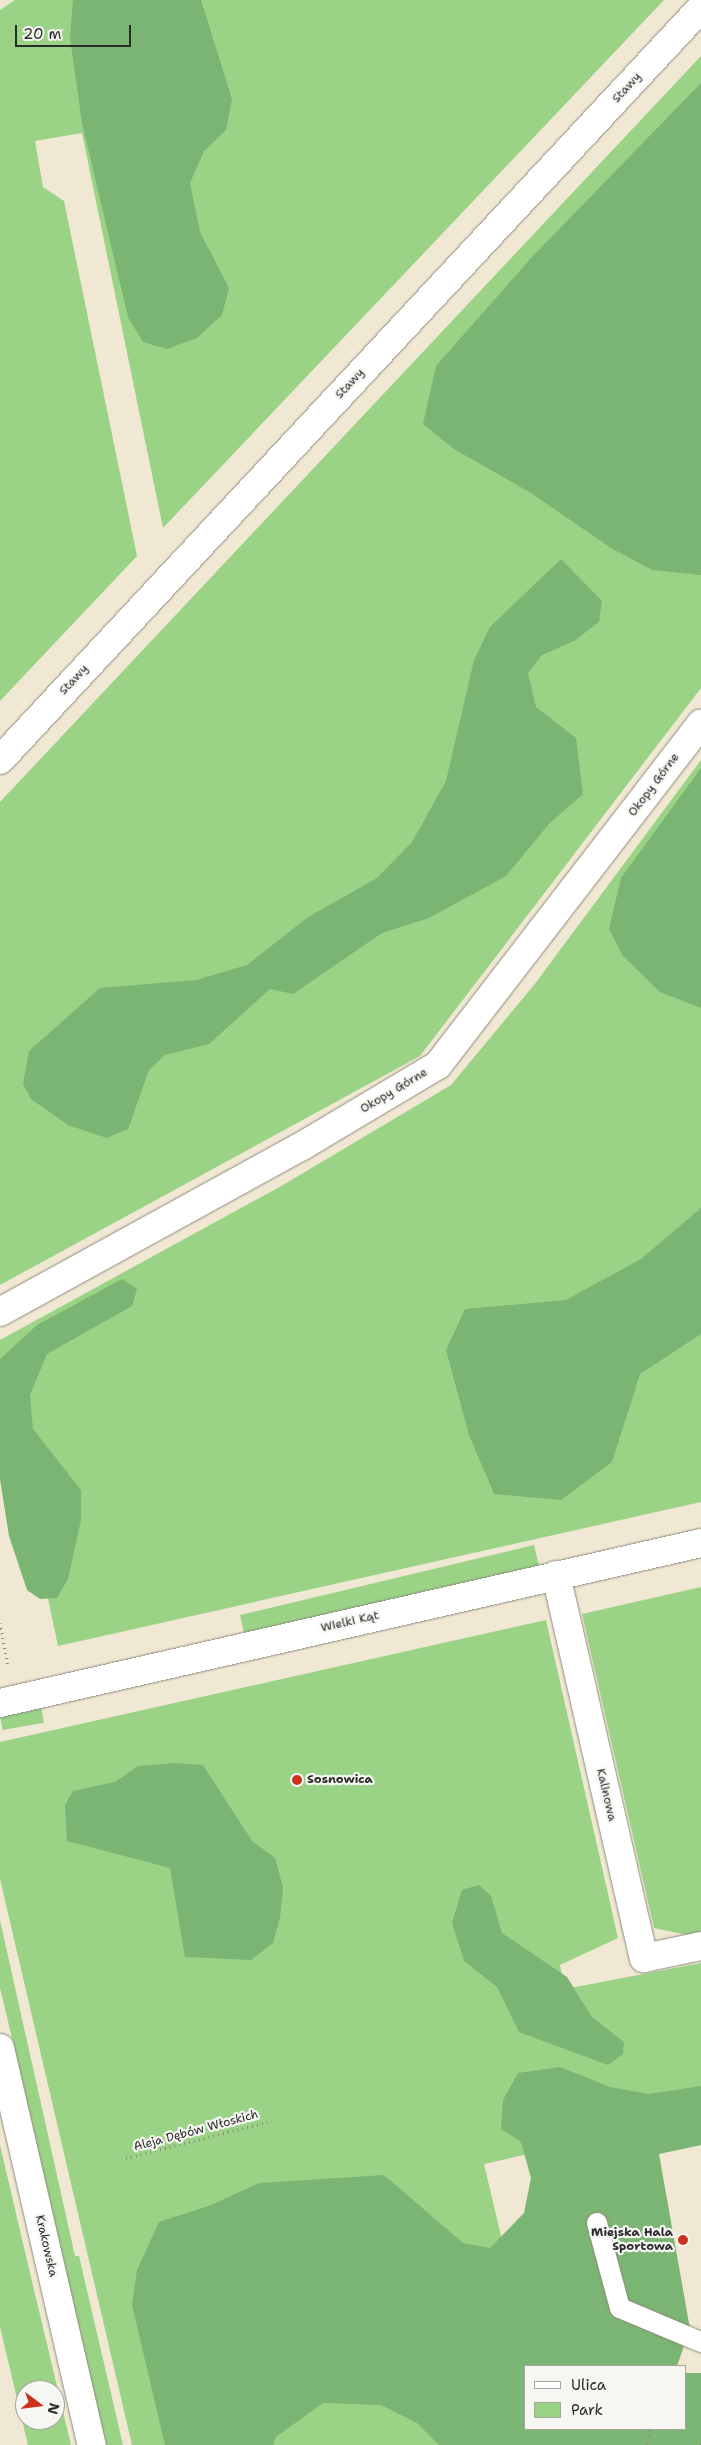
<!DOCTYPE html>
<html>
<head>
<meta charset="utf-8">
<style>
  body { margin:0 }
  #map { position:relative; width:701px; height:2445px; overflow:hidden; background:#f0e8d3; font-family:"Shantell Sans",sans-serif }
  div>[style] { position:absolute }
  .green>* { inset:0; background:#9ad386; transform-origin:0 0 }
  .forest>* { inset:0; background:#7bb573 }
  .path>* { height:3px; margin-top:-1.5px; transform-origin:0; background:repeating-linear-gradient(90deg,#8e8a7f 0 1px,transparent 0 5px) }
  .roads { filter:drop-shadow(0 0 1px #8e8a7f) drop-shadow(0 0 1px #8e8a7f) }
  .service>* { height:20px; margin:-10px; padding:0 10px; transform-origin:10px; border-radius:10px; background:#fff }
  .minor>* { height:28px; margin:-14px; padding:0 14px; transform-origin:14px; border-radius:14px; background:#fff }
  .dots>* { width:14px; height:14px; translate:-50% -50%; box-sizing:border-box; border:2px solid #f6f6f2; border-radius:50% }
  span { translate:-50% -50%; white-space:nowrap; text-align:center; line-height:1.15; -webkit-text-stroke:4.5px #f6f6f2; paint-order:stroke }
  .street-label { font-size:12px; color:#2b2b2b }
  .poi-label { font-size:12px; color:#2b2b2b; font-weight:700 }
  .left { translate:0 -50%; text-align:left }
  .right { translate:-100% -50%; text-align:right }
  .legend { position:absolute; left:524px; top:2365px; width:162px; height:65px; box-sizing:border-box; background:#f6f6f2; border:1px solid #a5a5a2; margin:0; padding:6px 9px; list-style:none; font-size:15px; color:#2b2b2b }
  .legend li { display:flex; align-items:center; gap:10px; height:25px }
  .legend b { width:25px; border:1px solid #a5a5a2 }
  .north { position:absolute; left:15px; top:2380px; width:50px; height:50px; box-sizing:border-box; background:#f6f6f2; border:1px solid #a5a5a2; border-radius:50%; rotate:105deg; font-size:14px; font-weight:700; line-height:20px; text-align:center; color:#2b2b2b }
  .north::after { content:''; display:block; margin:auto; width:18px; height:22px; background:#c8321e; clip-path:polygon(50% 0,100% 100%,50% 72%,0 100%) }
  .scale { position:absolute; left:15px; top:25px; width:116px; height:22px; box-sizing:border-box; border:2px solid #2b2b2b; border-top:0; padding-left:6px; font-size:15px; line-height:18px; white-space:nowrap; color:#2b2b2b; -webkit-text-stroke:4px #f6f6f2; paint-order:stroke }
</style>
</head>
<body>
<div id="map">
  <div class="green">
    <div style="clip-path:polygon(15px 0,664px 0,163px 528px,82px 133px,35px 141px,43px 187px,64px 201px,137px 556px,0 701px,0 10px)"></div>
    <div style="clip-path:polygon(701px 56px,701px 688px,420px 1056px,0 1285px,0 802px)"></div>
    <div style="clip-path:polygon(701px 760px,701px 1502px,58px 1646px,0 1371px,0 1340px,283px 1185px,451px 1085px,534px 985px)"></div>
    <div style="clip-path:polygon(534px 1545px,539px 1566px,244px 1633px,240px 1615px)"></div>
    <div style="clip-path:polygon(701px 1587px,701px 1934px,692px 1936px,654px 1928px,582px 1614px)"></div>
    <div style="clip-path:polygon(546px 1620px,618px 1938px,560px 1965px,565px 1989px,701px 1963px,701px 2115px,484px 2164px,532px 2366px,525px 2366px,525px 2429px,550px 2445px,132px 2445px,0 1879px,0 1742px)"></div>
    <div style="left:41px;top:1706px;width:17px;height:42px;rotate:80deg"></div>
    <div style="clip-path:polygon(0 1920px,75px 2256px,79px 2256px,123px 2445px,106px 2445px,14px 2064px,18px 2063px,0 1988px)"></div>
    <div style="clip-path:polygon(evenodd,0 2145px,26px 2256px,71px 2445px,28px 2445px,0 2327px,0 2145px,25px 2390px,55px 2390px,55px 2420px,25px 2420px,25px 2390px)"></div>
  </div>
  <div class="forest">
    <div style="clip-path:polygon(73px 0,201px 0,232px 99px,226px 130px,204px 151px,190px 183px,200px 232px,229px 288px,222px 315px,197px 338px,167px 349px,143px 342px,128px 317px,82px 123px,70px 38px)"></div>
    <div style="clip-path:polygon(701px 83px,701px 575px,652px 570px,611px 548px,531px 493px,454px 449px,423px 424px,436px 366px,532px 257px)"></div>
    <div style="clip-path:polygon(561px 559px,602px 601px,599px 622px,574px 641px,542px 655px,528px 673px,536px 707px,576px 738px,583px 794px,549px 824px,506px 876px,429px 918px,382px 933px,293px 994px,270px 989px,209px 1044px,165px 1055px,149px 1070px,128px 1129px,107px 1138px,68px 1125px,31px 1099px,23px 1084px,29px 1051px,100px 988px,196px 980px,247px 965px,308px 917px,377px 878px,412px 842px,446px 781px,474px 660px,490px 627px)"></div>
    <div style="clip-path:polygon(701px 768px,701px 1008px,660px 992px,623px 956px,609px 929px,621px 878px)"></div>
    <div style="clip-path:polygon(701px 1208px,701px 1334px,640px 1374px,612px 1462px,561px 1500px,494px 1494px,469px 1435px,446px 1350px,465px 1309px,566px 1300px,641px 1259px)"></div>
    <div style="clip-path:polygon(122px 1279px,137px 1289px,132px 1306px,47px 1354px,30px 1395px,33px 1429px,81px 1490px,81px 1520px,68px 1579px,57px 1598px,40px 1599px,27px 1590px,9px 1536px,0 1479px,0 1359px,37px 1325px)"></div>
    <div style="clip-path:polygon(175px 1763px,203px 1765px,252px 1841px,275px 1858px,283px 1887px,280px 1918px,273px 1943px,251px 1960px,185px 1957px,170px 1868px,67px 1841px,65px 1805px,73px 1791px,115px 1782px,138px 1766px)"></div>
    <div style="clip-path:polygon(479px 1885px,491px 1896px,502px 1933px,567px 1977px,592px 2017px,624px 2042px,623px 2054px,608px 2065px,519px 2032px,497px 1987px,464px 1961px,452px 1923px,462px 1890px)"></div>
    <div style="clip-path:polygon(560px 2067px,610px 2087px,649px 2094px,701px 2086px,701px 2145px,659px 2154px,690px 2329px,677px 2366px,525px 2366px,525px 2429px,685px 2429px,685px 2373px,701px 2373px,701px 2445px,439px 2445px,417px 2423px,381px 2405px,323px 2403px,276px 2437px,273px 2445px,165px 2445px,132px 2305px,137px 2270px,159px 2222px,211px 2205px,259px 2183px,384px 2175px,463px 2243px,490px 2248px,524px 2213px,531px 2178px,521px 2142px,501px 2129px,503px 2100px,518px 2073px)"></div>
  </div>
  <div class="path">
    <div style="left:0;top:1623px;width:45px;rotate:79.7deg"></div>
    <div style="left:126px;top:2158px;width:150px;rotate:-14.3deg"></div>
    <div style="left:647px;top:2445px;width:16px;rotate:-79deg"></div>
    <div style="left:700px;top:2445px;width:1px"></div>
  </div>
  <div class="roads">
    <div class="service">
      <div style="left:597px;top:2223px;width:88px;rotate:74.9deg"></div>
      <div style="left:620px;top:2308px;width:88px;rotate:22.8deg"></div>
    </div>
    <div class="minor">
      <div style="left:0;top:760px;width:1028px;rotate:-47.01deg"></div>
      <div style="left:0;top:1312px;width:345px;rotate:-28.8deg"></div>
      <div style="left:302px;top:1146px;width:158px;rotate:-30.8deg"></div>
      <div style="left:438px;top:1065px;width:431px;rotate:-52.4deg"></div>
      <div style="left:556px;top:1575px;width:393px;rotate:77.1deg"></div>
      <div style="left:644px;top:1958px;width:58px;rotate:-11.9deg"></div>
      <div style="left:0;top:1703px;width:719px;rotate:-12.86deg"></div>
      <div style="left:0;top:2048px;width:408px;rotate:77deg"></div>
    </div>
  </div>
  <div class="dots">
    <div style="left:297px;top:1780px;background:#c8321e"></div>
    <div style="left:683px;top:2240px;background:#c8321e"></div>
  </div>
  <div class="street-label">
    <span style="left:627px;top:88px;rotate:-47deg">Stawy</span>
    <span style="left:350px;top:384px;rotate:-47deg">Stawy</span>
    <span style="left:74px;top:680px;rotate:-47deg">Stawy</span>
    <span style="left:654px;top:785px;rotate:-53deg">Okopy Górne</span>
    <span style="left:394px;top:1091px;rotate:-31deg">Okopy Górne</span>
    <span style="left:350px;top:1622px;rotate:-13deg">Wielki Kąt</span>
    <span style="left:606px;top:1795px;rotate:77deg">Kalinowa</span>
    <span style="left:196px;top:2131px;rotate:-15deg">Aleja Dębów Włoskich</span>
    <span style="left:46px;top:2246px;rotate:77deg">Krakowska</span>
  </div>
  <div class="poi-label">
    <span class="left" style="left:307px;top:1780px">Sosnowica</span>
    <span class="right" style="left:673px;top:2240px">Miejska Hala<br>Sportowa</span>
  </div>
  <ul class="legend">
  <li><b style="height:6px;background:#fff"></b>Ulica</li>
  <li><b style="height:14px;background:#9ad386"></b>Park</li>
  </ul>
  <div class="north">N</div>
  <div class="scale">20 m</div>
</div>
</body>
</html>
